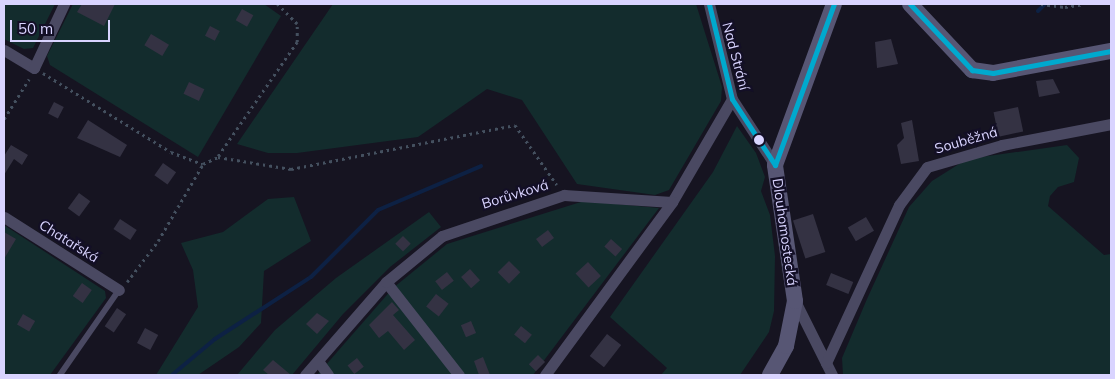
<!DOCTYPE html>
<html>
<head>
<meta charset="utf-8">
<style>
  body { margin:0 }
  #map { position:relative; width:1115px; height:379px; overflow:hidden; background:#161421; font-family:Mulish,sans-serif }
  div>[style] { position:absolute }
  .green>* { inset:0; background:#132c2d }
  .stream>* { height:4px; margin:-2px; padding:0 2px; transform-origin:2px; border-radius:2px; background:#0d2144 }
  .building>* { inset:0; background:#343243; transform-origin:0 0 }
  .path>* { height:2.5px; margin-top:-1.25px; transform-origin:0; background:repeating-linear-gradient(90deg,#44505f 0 2.5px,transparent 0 6.5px) }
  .lane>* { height:5.5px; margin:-2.75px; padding:0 2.75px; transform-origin:2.75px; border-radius:2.75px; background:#4a4962 }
  .street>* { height:11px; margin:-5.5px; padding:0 5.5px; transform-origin:5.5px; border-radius:5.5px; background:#4a4962 }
  .secondary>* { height:16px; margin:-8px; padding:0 8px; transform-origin:8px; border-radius:8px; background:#575674 }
  .bus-1>* { height:5px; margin:-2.5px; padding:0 2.5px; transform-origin:2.5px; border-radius:2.5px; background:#00a9ce }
  .dots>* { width:14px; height:14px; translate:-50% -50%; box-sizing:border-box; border:2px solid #130f26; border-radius:50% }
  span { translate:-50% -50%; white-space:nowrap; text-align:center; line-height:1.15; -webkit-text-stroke:4.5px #130f26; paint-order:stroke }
  .street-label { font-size:14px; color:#d9d4ff }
  .frame { position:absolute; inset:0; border:5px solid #d9d4ff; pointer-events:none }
  .scale { position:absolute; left:10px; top:20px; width:100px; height:22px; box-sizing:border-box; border:2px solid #d9d4ff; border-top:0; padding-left:6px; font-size:15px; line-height:18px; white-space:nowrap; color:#d9d4ff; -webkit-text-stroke:4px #130f26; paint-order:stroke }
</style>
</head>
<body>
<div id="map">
  <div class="green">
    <div style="clip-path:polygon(4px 4px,55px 4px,33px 48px,24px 49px,4px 39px)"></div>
    <div style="clip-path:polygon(73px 4px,264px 4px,281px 16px,198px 157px,50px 65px,47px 56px)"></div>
    <div style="clip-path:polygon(333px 4px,696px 4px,722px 87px,721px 101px,669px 190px,655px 195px,577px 184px,522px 100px,487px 89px,418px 137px,297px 153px,268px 153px,237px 144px)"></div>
    <div style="clip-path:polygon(737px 126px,756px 153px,765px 177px,761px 191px,770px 215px,775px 256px,774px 311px,769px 332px,740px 375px,661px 375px,667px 368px,610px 317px,713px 172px)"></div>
    <div style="clip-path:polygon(1067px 145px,1079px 158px,1074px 182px,1058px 187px,1050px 196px,1048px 206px,1104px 255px,1111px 254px,1111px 375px,843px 375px,842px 358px,867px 299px,909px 207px,932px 181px,967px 159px)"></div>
    <div style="clip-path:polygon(294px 197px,311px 241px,264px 271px,261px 323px,239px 347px,198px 375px,156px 375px,198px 307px,193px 270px,181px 243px,223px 232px,268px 199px)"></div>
    <div style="clip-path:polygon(584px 201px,659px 208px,533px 375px,317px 375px,393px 288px,447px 244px)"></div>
    <div style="clip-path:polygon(429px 212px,441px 227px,390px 267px,343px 314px,292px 375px,237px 375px,275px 330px,336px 278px)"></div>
    <div style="clip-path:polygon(4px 225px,105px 291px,106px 298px,50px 375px,4px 375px)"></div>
  </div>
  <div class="stream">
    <div style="left:1038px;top:11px;width:10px;rotate:-45deg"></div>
    <div style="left:172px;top:375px;width:56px;rotate:-39.9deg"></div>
    <div style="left:215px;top:339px;width:114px;rotate:-32.9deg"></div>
    <div style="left:311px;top:277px;width:95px;rotate:-45deg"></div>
    <div style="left:378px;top:210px;width:112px;rotate:-23.1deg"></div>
  </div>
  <div class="building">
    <div style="clip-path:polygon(82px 4px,115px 4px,104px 26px,77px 12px)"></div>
    <div style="left:242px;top:9px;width:13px;height:13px;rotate:29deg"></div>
    <div style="left:210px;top:26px;width:11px;height:11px;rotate:27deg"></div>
    <div style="left:151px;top:34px;width:21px;height:13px;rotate:31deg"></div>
    <div style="clip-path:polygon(891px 39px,898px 64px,877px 68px,875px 42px)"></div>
    <div style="clip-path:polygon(1053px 79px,1060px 93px,1039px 97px,1036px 81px)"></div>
    <div style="left:189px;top:82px;width:17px;height:13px;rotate:25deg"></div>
    <div style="left:54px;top:102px;width:11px;height:13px;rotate:27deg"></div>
    <div style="left:1018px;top:107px;width:25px;height:25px;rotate:78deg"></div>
    <div style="clip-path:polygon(88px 120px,127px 145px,120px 157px,77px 138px)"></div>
    <div style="clip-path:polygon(912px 120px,919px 161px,901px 164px,897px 145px,904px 138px,901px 123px)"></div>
    <div style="clip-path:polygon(11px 145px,28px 155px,22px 165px,14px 159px,4px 175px,4px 156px)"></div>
    <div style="left:163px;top:163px;width:16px;height:15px;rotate:35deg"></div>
    <div style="left:79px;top:193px;width:14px;height:19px;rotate:36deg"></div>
    <div style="left:813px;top:214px;width:40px;height:21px;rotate:72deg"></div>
    <div style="left:866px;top:217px;width:16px;height:21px;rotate:60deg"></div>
    <div style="left:120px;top:219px;width:20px;height:12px;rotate:33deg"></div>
    <div style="left:548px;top:230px;width:10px;height:15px;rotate:53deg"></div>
    <div style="clip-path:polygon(4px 232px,16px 239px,4px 259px)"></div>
    <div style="left:403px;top:236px;width:11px;height:11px;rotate:45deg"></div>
    <div style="left:611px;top:239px;width:15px;height:10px;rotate:42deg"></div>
    <div style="left:509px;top:261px;width:16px;height:16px;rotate:45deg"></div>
    <div style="left:588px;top:262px;width:19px;height:17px;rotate:47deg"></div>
    <div style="left:470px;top:269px;width:15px;height:12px;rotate:48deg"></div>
    <div style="left:447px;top:272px;width:11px;height:15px;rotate:52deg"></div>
    <div style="left:831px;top:273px;width:24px;height:13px;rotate:22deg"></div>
    <div style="left:82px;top:283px;width:12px;height:16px;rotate:35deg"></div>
    <div style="left:436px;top:294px;width:16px;height:16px;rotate:38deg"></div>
    <div style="clip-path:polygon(392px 302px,399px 310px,393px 315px,415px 340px,404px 350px,388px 331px,379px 338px,369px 325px)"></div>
    <div style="left:117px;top:308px;width:11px;height:22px;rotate:34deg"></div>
    <div style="clip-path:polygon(317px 313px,329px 321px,317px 334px,306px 324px)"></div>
    <div style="left:23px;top:314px;width:14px;height:12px;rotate:30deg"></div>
    <div style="left:471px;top:321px;width:13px;height:11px;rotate:67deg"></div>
    <div style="left:521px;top:326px;width:14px;height:11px;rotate:39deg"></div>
    <div style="left:145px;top:328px;width:15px;height:17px;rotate:28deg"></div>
    <div style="left:607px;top:334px;width:18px;height:28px;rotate:38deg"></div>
    <div style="left:538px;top:355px;width:10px;height:13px;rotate:45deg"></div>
    <div style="clip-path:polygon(483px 357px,490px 375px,479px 375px,474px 361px)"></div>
    <div style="left:357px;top:358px;width:11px;height:12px;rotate:52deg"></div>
    <div style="clip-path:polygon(273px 360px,291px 375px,269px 375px,263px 370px)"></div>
  </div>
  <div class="path">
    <div style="left:1041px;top:4px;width:24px;rotate:7deg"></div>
    <div style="left:1065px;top:7px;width:18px;rotate:-9deg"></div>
    <div style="left:43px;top:73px;width:150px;rotate:31.7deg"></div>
    <div style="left:171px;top:152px;width:34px;rotate:21deg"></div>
    <div style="left:203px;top:164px;width:17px;rotate:-25deg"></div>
    <div style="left:218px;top:157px;width:74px;rotate:9.3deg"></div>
    <div style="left:291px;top:169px;width:228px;rotate:-11.1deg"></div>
    <div style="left:515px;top:125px;width:73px;rotate:55deg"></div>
    <div style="left:4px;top:119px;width:47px;rotate:-58deg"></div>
    <div style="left:218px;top:156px;width:139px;rotate:-55.3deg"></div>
    <div style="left:297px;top:42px;width:18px;rotate:-90deg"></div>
    <div style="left:297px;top:24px;width:28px;rotate:-135deg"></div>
    <div style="left:127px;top:282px;width:51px;rotate:-52.9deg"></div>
    <div style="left:158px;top:241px;width:89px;rotate:-59.7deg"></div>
  </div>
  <div class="lane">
    <div style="left:60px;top:375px;width:103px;rotate:-55.2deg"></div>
  </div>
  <div class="street">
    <div style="left:709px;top:4px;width:98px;rotate:76.4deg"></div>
    <div style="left:732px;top:99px;width:79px;rotate:56.9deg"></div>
    <div style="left:4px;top:50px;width:35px;rotate:31deg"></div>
    <div style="left:34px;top:68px;width:71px;rotate:-64.9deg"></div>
    <div style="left:4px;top:217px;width:136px;rotate:32.4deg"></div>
    <div style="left:386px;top:282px;width:118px;rotate:51.9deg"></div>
    <div style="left:795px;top:301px;width:83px;rotate:63.4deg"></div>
    <div style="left:318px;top:361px;width:17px;rotate:54deg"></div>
    <div style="left:826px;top:363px;width:174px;rotate:-65.2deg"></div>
    <div style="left:899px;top:205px;width:47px;rotate:-53.6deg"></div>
    <div style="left:927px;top:167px;width:78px;rotate:-16.3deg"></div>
    <div style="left:1002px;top:145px;width:111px;rotate:-10.9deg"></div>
    <div style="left:305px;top:375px;width:123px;rotate:-48.9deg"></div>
    <div style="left:386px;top:282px;width:72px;rotate:-39.4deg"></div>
    <div style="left:442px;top:236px;width:129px;rotate:-18.6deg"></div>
    <div style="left:564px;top:195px;width:108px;rotate:3.7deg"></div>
    <div style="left:672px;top:202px;width:119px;rotate:-59.8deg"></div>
    <div style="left:545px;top:375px;width:215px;rotate:-53.7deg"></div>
  </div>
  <div class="secondary">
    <div style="left:910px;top:4px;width:91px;rotate:46.8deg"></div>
    <div style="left:972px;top:70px;width:21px;rotate:8deg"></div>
    <div style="left:993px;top:73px;width:120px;rotate:-10.6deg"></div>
    <div style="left:770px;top:375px;width:33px;rotate:-61deg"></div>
    <div style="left:786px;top:346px;width:46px;rotate:-78.7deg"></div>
    <div style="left:795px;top:301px;width:137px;rotate:-98.4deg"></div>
    <div style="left:775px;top:165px;width:171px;rotate:-69.9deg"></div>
  </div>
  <div class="bus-1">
    <div style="left:709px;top:4px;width:98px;rotate:76.4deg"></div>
    <div style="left:732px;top:99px;width:79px;rotate:56.9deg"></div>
    <div style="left:910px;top:4px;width:91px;rotate:46.8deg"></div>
    <div style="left:972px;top:70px;width:21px;rotate:8deg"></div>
    <div style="left:993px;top:73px;width:120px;rotate:-10.6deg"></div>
    <div style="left:775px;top:165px;width:171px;rotate:-69.9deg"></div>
  </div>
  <div class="dots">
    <div style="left:759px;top:140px;background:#d9d4ff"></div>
  </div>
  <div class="street-label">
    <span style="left:736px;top:56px;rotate:75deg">Nad Strání</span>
    <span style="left:966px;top:140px;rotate:-16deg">Souběžná</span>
    <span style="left:515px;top:194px;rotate:-17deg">Borůvková</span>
    <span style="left:785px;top:232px;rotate:82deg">Dlouhomostecká</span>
    <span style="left:69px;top:241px;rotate:32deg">Chatařská</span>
  </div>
  <div class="frame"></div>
  <div class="scale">50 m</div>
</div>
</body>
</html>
